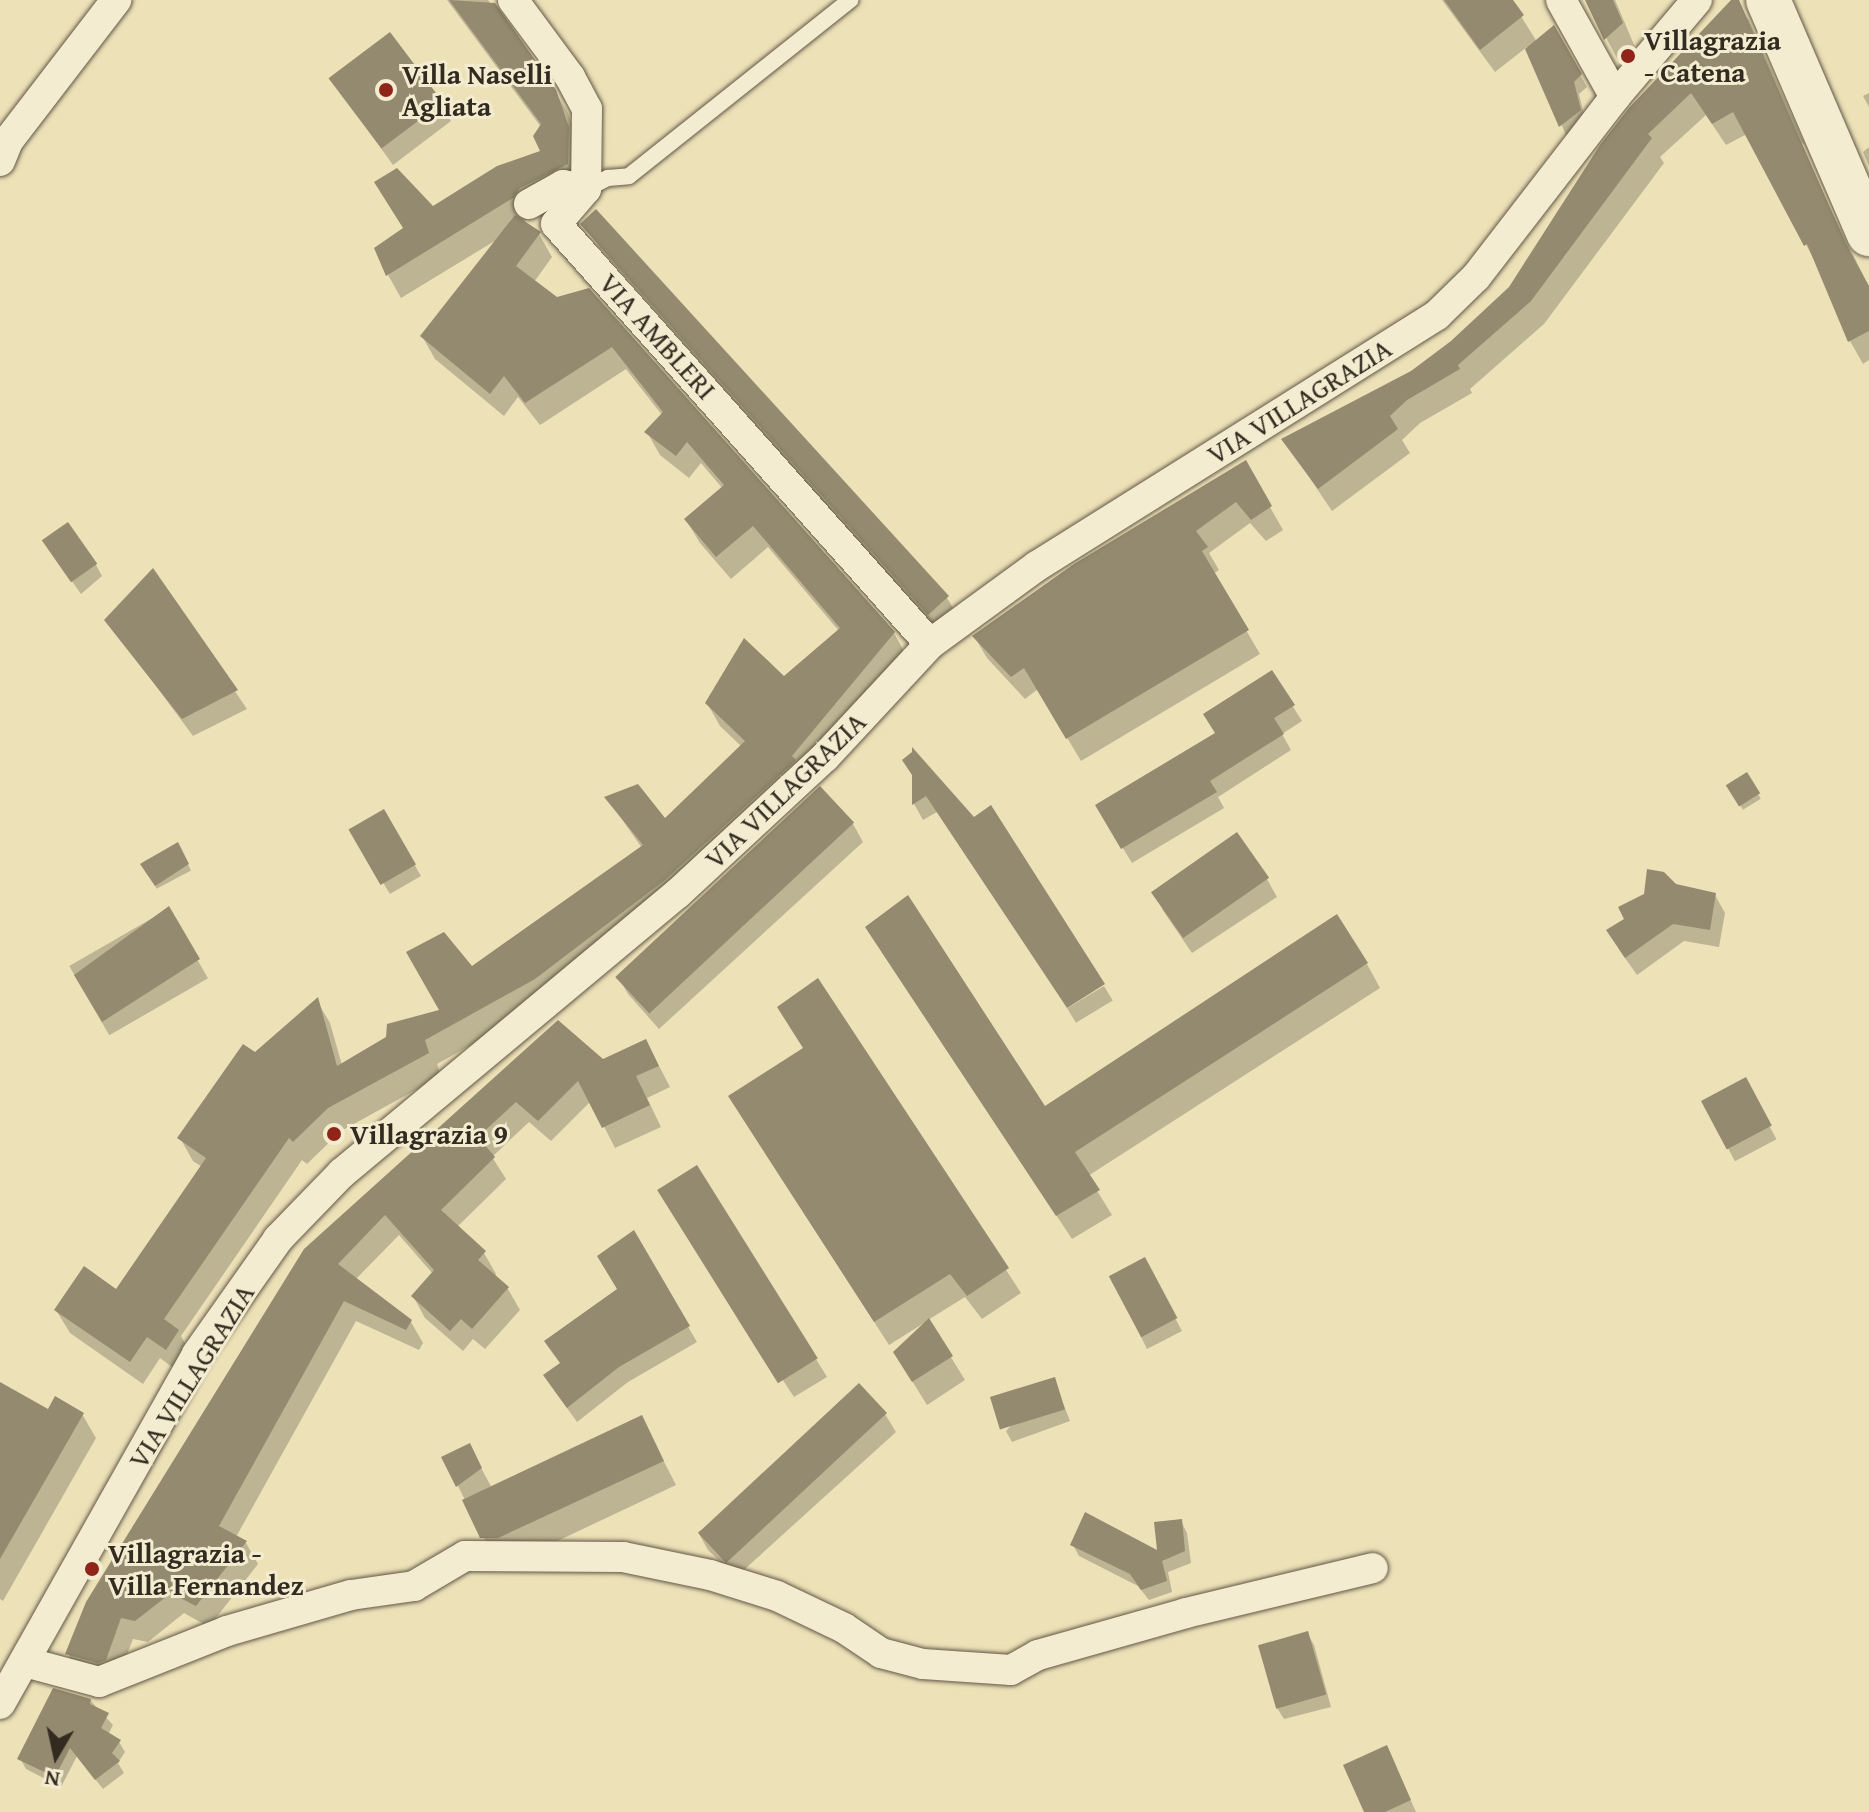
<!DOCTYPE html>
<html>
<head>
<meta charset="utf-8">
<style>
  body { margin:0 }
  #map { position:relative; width:1869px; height:1812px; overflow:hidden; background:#ede1b8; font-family:"Gentium Book Plus",serif }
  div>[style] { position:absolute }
  .shadow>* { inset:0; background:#0003; transform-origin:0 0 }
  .building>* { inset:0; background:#948a6f; transform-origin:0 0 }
  .roads { filter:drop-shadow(0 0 2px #625846) drop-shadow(0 0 2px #625846) }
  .lane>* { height:16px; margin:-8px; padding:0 8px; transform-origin:8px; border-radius:8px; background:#f3ecd1 }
  .street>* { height:30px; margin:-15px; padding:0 15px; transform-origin:15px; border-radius:15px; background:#f3ecd1 }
  .secondary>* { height:44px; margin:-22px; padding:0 22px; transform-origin:22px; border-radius:22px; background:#f3ecd1 }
  .dots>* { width:22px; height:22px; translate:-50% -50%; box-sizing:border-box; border:4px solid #f3ecd1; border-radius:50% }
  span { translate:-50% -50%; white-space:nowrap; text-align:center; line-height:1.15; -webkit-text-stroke:6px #f3ecd1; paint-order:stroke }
  .poi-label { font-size:28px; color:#342b20; font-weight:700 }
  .left { translate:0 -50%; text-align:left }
  .street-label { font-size:28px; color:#342b20 }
  .north { position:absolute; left:16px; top:1716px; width:80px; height:80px; -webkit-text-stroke:6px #f3ecd1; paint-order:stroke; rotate:189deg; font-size:22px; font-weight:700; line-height:32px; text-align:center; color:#342b20 }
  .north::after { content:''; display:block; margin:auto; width:28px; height:36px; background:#342b20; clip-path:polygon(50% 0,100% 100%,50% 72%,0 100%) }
</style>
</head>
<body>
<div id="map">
  <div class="shadow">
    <div style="clip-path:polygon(447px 0,488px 0,553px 88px,568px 113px,581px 152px,581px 188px,534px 212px,523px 223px,539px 234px,552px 257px,534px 282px,556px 299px,588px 290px,894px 633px,907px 657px,805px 779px,548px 1002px,437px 1064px,441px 1076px,341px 1131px,307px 1164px,302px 1160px,181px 1336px,191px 1354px,179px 1372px,160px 1358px,143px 1384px,70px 1333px,56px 1310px,117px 1292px,202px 1167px,193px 1161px,180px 1138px,256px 1055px,317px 1001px,330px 1023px,342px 1065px,443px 1011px,472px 969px,642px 848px,607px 798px,665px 821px,742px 747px,720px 726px,707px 703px,784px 679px,839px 631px,768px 547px,731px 579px,700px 543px,686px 520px,723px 489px,701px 463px,689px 478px,660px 455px,647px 432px,662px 415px,626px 369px,540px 425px,518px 397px,504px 416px,435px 359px,422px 336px,498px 239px,401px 298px,388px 275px,432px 209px,543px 152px,541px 127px)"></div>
    <div style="clip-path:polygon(1442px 0,1511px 0,1537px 42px,1554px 28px,1587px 87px,1579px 94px,1586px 123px,1567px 137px,1527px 47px,1495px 72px)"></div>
    <div style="clip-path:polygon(1586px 0,1615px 0,1635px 47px,1619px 62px)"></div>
    <div style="clip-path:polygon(1734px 0,1749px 20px,1805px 145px,1796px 139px,1869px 287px,1869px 360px,1863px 364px,1850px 341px,1818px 267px,1747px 134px,1726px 145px,1706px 115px,1660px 157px,1664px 163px,1544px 324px,1470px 389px,1472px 393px,1420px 423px,1402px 440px,1410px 453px,1332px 511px,1284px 440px,1412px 372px,1452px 342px,1510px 288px)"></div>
    <div style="clip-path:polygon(331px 79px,441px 103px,451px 121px,393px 165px)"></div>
    <div style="clip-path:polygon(1869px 93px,1869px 107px,1863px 96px)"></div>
    <div style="clip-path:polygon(1869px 147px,1869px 166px,1863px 152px)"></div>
    <div style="clip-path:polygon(596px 212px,947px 598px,961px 621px,943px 638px,598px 246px,584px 222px)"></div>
    <div style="clip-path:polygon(1245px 463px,1283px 530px,1266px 541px,1250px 523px,1209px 553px,1219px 570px,1213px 574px,1260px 654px,1081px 761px,1038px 689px,1025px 699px,987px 658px,974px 636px)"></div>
    <div style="clip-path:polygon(45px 543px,96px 565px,102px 576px,81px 594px)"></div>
    <div style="clip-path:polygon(153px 571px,247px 709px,193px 736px,107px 620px)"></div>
    <div style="clip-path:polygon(1271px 672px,1302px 721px,1282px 734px,1291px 750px,1218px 797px,1224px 808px,1132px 863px,1097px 806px,1217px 734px)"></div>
    <div style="left:1746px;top:775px;width:28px;height:21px;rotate:58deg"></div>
    <div style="clip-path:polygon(914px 776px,1102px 983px,937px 812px,923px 820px,914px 804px)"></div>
    <div style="clip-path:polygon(820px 789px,853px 824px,863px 842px,659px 1029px,628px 994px,618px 977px)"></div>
    <div style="left:384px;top:812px;width:74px;height:36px;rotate:60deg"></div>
    <div style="left:177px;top:844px;width:30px;height:39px;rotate:62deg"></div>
    <div style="clip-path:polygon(1267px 879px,1277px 897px,1192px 953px,1162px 909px)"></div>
    <div style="clip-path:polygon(1675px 886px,1715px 895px,1725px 913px,1719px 947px,1684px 941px,1637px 975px,1618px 948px)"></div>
    <div style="left:168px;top:909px;width:80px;height:114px;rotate:60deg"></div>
    <div style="clip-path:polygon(881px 951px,1044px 1109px,1367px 964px,1380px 988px,1088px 1176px,1112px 1215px,1072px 1239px)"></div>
    <div style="clip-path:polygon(818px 980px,1021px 1293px,982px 1319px,965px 1297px,928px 1320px,965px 1380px,927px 1405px,909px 1376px,924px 1323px,889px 1345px,744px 1120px,805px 1049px)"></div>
    <div style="left:1104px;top:986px;width:17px;height:43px;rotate:59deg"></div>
    <div style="clip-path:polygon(558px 1023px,602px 1062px,646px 1041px,670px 1087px,647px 1098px,661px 1127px,615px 1148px,591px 1101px,551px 1141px,529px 1122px,492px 1157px,506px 1179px,457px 1227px,484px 1253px,496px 1274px,494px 1277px,508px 1289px,520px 1310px,485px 1349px,473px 1339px,463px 1351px,425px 1318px,413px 1296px,433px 1274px,399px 1235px,355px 1280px,411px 1322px,423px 1343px,419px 1350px,356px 1321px,236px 1537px,246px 1543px,258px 1564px,209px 1627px,184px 1613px,148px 1642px,133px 1639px,117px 1681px,80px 1675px,68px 1654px,305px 1250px)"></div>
    <div style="left:1745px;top:1080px;width:67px;height:47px;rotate:62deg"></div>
    <div style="clip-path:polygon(669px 1207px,816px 1359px,827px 1377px,794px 1397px)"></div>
    <div style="clip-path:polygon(633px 1233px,697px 1342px,628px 1382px,577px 1422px,554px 1390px,561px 1364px,547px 1341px,619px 1290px)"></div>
    <div style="clip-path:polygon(1150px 1271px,1182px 1331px,1147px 1349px,1111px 1276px)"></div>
    <div style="clip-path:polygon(1054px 1380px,1070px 1421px,1012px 1442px,1006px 1431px)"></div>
    <div style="clip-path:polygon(0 1384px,48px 1412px,82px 1414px,96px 1438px,3px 1601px,0 1599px)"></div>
    <div style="clip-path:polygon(885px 1414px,896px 1432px,736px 1577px,708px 1550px,698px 1532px)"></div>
    <div style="clip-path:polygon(641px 1417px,676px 1485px,513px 1562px,496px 1562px,444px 1458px,469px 1446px,492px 1488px)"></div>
    <div style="clip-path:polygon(1181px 1521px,1187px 1533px,1191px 1563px,1168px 1572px,1172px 1592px,1149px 1600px,1138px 1586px,1079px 1556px,1073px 1545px,1159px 1553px)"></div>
    <div style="clip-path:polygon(1307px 1633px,1314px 1645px,1331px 1707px,1284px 1719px,1277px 1708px,1261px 1646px)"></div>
    <div style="clip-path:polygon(90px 1700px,113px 1725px,108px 1735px,119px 1742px,125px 1752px,118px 1763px,124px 1773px,103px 1789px,77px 1756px,61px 1787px,26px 1769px,20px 1758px)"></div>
    <div style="clip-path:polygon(1392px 1759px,1416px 1812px,1366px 1812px)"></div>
  </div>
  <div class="building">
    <div style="clip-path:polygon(449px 0,495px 3px,556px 90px,569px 127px,568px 164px,520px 188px,513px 198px,386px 276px,374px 248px,403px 228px,374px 182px,397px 168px,433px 206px,497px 166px,540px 151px,533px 136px,541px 124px)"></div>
    <div style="clip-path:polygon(1444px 0,1513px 0,1524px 15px,1480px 50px)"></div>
    <div style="clip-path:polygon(1585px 0,1613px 0,1623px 23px,1604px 40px)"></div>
    <div style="clip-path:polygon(1731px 0,1739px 0,1846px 244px,1869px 286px,1869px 331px,1848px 342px,1807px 244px,1804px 246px,1733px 112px,1712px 124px,1691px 93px,1648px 134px,1652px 138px,1531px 301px,1458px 365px,1460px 369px,1407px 400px,1390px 416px,1398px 429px,1318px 489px,1281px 439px,1411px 371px,1451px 341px,1509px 287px,1600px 145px,1629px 108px)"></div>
    <div style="clip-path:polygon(1554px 25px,1582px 74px,1574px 82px,1581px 110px,1559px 127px,1525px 49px)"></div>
    <div style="left:390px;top:32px;width:88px;height:77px;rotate:53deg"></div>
    <div style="clip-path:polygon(596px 209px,949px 596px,928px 615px,580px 224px)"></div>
    <div style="clip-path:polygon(515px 215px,541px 232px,516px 266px,557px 297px,589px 288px,895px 632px,792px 756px,796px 760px,665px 880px,535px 979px,425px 1040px,429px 1053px,328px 1108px,293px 1142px,289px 1138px,164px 1319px,179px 1330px,166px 1350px,147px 1337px,130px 1362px,54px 1310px,84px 1266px,116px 1289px,206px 1158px,177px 1138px,243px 1044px,255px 1052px,318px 997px,337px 1066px,386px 1037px,387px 1024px,439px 1010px,406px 952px,444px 932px,472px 966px,643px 845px,604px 797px,638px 784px,665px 818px,745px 741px,705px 703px,744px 638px,784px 676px,840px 628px,753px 526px,716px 557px,684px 519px,724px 485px,687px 442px,676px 456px,644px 432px,663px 412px,612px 347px,525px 403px,504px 376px,490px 394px,420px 336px)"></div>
    <div style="clip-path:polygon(1246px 460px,1272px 506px,1251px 520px,1236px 502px,1196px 531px,1208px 547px,1202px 551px,1249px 630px,1066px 739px,1024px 668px,1011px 677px,972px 636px,1074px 564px)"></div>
    <div style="left:68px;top:522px;width:51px;height:32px;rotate:55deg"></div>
    <div style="clip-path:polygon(153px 568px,238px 690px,182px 719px,104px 620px)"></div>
    <div style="clip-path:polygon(1272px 670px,1295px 705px,1274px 718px,1284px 734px,1210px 781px,1217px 792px,1121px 849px,1095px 805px,1215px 733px,1203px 714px)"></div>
    <div style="clip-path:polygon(912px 747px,974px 817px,991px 805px,1105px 984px,1067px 1008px,926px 796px,912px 805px,912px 775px,902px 760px,912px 752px)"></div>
    <div style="left:1747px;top:772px;width:25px;height:25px;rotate:58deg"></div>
    <div style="left:820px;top:786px;width:50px;height:280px;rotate:47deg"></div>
    <div style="left:384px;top:809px;width:64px;height:41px;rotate:60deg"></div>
    <div style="left:1237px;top:832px;width:56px;height:105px;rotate:55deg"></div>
    <div style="clip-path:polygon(178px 842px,189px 864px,155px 886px,140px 864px)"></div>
    <div style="clip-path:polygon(1647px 869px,1664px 872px,1676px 884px,1716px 893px,1710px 930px,1673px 924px,1625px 958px,1606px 930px,1624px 919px,1618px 907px,1644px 894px)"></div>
    <div style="clip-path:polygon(908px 895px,1045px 1106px,1337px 914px,1368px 963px,1075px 1152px,1100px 1190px,1056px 1216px,865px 927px)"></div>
    <div style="clip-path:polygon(169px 906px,200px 959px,102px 1022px,74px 975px)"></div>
    <div style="clip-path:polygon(818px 978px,1009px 1268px,967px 1296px,950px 1274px,874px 1322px,728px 1096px,803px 1048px,777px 1007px)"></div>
    <div style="clip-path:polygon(558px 1020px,603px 1059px,646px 1039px,659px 1066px,636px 1076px,650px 1105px,602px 1128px,578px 1081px,538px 1121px,516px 1102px,478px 1137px,495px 1157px,441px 1210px,486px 1251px,478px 1260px,509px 1287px,472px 1329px,461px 1319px,450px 1331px,411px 1296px,434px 1270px,385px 1215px,338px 1264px,412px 1320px,406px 1330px,344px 1301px,219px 1526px,247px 1541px,196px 1606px,171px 1593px,135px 1621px,121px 1618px,106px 1660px,98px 1663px,65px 1654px,86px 1602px,304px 1249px)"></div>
    <div style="left:1746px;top:1077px;width:55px;height:51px;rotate:62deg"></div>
    <div style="left:697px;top:1165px;width:228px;height:47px;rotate:58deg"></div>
    <div style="clip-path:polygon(634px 1230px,690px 1326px,619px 1367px,567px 1408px,543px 1375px,560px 1363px,544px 1341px,617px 1289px,597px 1256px)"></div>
    <div style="left:1145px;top:1257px;width:69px;height:41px;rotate:62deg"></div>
    <div style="clip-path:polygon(929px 1318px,953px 1356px,912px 1382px,893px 1352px)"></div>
    <div style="left:1055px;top:1377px;width:34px;height:68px;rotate:73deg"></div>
    <div style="clip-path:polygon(0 1382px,48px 1409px,55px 1396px,84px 1413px,0 1559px)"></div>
    <div style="left:859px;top:1383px;width:41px;height:220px;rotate:47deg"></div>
    <div style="clip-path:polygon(642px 1415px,664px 1461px,498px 1538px,480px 1538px,462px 1500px)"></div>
    <div style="clip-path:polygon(470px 1443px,482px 1468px,456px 1487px,441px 1457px)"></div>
    <div style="clip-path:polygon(1085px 1512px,1157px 1550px,1154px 1522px,1182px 1519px,1185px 1551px,1162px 1561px,1167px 1581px,1141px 1590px,1130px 1574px,1070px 1545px)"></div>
    <div style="left:1308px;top:1631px;width:66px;height:52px;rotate:74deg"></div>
    <div style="clip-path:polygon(53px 1688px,91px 1699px,90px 1704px,109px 1713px,101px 1728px,121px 1740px,112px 1753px,120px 1761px,95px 1780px,70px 1748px,55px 1777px,17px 1759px)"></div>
    <div style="clip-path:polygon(1387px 1745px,1411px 1800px,1385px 1812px,1364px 1812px,1343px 1765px)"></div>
  </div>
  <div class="roads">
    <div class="lane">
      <div style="left:586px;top:189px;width:25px;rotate:-27deg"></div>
      <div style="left:608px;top:178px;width:21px;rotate:-5deg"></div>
      <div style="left:629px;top:176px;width:283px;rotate:-38.5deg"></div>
    </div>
    <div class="street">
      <div style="left:513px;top:0;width:96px;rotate:53.5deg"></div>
      <div style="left:570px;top:77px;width:36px;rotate:62deg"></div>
      <div style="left:587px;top:109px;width:80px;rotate:90.7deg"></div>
      <div style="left:586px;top:189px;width:46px;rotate:130.6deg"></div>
      <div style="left:556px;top:224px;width:562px;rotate:48.32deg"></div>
      <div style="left:1561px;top:0;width:111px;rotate:60.9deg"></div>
      <div style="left:0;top:161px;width:22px;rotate:-68deg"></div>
      <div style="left:8px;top:141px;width:178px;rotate:-52.5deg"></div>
      <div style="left:529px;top:204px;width:39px;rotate:-29deg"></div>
      <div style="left:563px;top:185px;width:23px;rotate:10deg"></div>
      <div style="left:25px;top:1662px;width:77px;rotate:15.1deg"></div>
      <div style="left:99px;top:1682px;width:138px;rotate:-21.7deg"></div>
      <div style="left:227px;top:1631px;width:129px;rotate:-16.2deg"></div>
      <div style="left:351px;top:1595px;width:64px;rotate:-8.1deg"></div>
      <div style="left:414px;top:1586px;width:59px;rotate:-30.5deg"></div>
      <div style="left:465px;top:1556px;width:158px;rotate:0.4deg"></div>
      <div style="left:623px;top:1557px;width:89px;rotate:11.7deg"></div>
      <div style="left:710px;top:1575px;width:70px;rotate:17.4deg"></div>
      <div style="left:777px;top:1596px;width:74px;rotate:25.5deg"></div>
      <div style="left:844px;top:1628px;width:45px;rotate:34deg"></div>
      <div style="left:881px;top:1653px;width:43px;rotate:14.7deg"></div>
      <div style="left:923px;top:1664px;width:88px;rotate:3.9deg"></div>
      <div style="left:1011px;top:1670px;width:31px;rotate:-29deg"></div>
      <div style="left:1038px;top:1655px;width:154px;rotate:-15.8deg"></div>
      <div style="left:1186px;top:1613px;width:192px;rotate:-13.5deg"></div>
      <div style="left:0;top:1704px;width:402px;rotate:-60.6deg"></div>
      <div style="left:197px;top:1354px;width:141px;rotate:-54.8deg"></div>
      <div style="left:278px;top:1239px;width:92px;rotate:-45.9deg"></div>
      <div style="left:342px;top:1173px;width:436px;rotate:-39.8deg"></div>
      <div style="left:677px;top:894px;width:202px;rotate:-42.8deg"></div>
      <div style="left:825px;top:757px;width:154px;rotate:-47.1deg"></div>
      <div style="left:930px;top:644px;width:132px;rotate:-36.1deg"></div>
      <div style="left:1037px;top:566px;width:472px;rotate:-32.1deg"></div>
      <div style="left:1437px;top:315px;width:54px;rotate:-44.3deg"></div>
      <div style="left:1476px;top:277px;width:227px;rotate:-52.3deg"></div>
      <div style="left:1615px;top:97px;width:127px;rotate:-49.8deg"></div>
    </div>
    <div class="secondary">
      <div style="left:1768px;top:0;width:255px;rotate:66.7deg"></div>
    </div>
  </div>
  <div class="dots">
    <div style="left:1628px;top:56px;background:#8f2418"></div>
    <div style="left:386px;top:90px;background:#8f2418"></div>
    <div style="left:334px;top:1134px;background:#8f2418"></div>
    <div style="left:92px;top:1569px;background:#8f2418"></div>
  </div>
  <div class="poi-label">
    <span class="left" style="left:1644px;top:56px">Villagrazia<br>- Catena</span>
    <span class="left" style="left:402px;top:90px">Villa Naselli<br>Agliata</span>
    <span class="left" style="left:350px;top:1134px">Villagrazia 9</span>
    <span class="left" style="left:108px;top:1569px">Villagrazia -<br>Villa Fernandez</span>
  </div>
  <div class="street-label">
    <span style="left:658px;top:336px;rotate:48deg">VIA AMBLERI</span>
    <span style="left:1299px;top:401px;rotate:-32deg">VIA VILLAGRAZIA</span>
    <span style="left:785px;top:790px;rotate:-44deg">VIA VILLAGRAZIA</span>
    <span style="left:191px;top:1376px;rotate:-58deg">VIA VILLAGRAZIA</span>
  </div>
  <div class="north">N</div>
</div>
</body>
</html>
